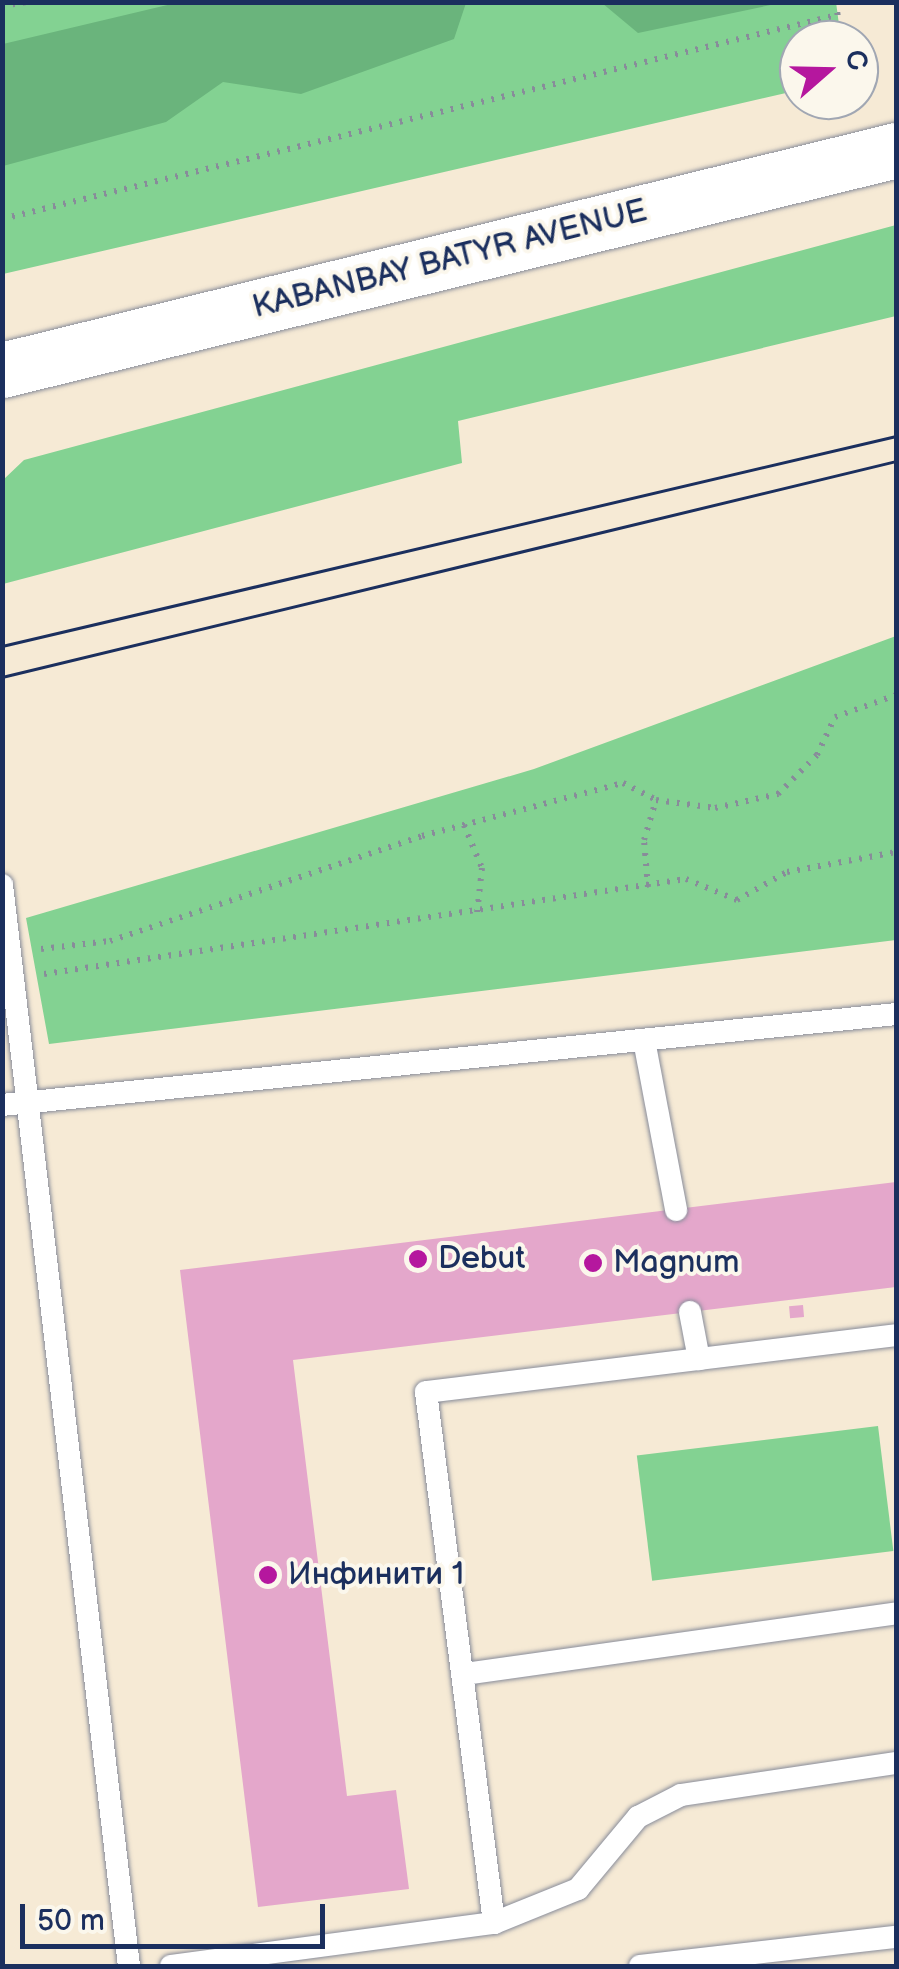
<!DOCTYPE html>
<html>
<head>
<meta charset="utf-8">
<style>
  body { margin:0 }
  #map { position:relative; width:899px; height:1969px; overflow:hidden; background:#f6ead5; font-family:"Balsamiq Sans",sans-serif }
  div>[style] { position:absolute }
  .green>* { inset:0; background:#83d292; transform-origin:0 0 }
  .forest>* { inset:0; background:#6ab47c }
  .building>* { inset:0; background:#e4a7cb; transform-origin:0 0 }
  .path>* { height:6px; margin-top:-3px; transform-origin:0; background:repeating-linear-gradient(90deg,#888c9a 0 2.5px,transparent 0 10.5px) }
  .roads { filter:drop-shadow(0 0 2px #888c9a) drop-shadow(0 0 2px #888c9a) }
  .service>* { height:22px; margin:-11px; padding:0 11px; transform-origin:11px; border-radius:11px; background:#fff }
  .secondary>* { height:55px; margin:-27.5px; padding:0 27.5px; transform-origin:27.5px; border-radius:27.5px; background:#fff }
  .tram>* { height:2.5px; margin:-1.25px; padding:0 1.25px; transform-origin:1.25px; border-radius:1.25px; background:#1b2f5e }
  .dots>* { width:28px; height:28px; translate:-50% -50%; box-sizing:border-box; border:5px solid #fbf7ec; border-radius:50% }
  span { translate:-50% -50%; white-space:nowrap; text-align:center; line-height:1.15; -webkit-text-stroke:8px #fbf7ec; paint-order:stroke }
  .street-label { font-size:32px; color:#1b2f5e }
  .poi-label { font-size:32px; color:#1b2f5e }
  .left { translate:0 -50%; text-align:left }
  .frame { position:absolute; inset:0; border:5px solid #1b2f5e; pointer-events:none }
  .north { position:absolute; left:779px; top:20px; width:100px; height:100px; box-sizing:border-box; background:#fbf7ec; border:2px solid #a1a7b3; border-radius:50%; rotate:70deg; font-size:28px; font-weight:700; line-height:40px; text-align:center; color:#1b2f5e }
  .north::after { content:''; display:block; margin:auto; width:35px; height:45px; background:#b5179e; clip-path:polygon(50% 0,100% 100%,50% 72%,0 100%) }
  .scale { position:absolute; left:20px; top:1904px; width:305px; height:45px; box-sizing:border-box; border:5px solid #1b2f5e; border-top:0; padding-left:12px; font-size:30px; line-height:35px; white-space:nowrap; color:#1b2f5e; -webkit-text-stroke:8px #fbf7ec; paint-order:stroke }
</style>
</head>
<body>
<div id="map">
  <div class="green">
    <div style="clip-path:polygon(836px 2px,841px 40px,799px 40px,799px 90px,3px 274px,2px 3px)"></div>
    <div style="clip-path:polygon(896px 225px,896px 316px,458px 421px,462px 463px,3px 584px,3px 480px,24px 460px)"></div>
    <div style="clip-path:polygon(896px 636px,896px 940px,49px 1044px,26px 918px,534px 769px)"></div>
    <div style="left:878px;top:1426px;width:126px;height:243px;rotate:83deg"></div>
  </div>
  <div class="forest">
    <div style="clip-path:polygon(180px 2px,466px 2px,466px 3px,454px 39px,301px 94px,223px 82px,166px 122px,3px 166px,3px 44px)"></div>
    <div style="clip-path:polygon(602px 3px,780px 3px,638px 33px)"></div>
  </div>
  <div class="building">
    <div style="clip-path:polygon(896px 1182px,896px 1287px,293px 1360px,347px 1796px,396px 1790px,409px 1889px,258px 1907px,180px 1270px)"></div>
    <div style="left:803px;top:1305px;width:12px;height:14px;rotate:85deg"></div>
  </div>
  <div class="path">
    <div style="left:836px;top:2px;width:38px;rotate:83deg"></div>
    <div style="left:2px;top:6px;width:25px;rotate:-9deg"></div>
    <div style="left:2px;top:219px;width:860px;rotate:-13.73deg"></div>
    <div style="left:464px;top:825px;width:47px;rotate:67.3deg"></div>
    <div style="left:482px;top:868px;width:45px;rotate:96.3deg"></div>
    <div style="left:648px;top:887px;width:47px;rotate:-94.9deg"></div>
    <div style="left:644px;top:840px;width:42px;rotate:-73.3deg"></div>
    <div style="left:41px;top:949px;width:69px;rotate:-6.6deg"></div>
    <div style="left:110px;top:941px;width:329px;rotate:-18.6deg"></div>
    <div style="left:422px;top:836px;width:208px;rotate:-14.8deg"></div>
    <div style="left:623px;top:783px;width:37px;rotate:27deg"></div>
    <div style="left:656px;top:800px;width:60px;rotate:7.7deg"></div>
    <div style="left:715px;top:808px;width:65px;rotate:-12.5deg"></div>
    <div style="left:778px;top:794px;width:55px;rotate:-45deg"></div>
    <div style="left:817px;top:755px;width:42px;rotate:-64.7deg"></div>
    <div style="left:835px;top:717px;width:65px;rotate:-19.8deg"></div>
    <div style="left:44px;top:974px;width:649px;rotate:-8.42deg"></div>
    <div style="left:686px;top:879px;width:55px;rotate:22.4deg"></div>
    <div style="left:737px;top:900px;width:57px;rotate:-29.2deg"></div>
    <div style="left:787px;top:872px;width:111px;rotate:-10.4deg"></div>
  </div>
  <div class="roads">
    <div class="service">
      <div style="left:2px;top:885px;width:1088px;rotate:83.3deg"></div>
      <div style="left:644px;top:1040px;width:173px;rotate:79.3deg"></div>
      <div style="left:2px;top:1105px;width:899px;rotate:-5.81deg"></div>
      <div style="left:690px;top:1312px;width:48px;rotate:79.2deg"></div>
      <div style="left:464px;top:1674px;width:436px;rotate:-8deg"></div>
      <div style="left:494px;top:1923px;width:535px;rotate:-97.3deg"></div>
      <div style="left:426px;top:1392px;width:473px;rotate:-6.9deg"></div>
      <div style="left:171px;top:1966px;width:326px;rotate:-7.6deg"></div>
      <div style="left:494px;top:1923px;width:91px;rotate:-22deg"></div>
      <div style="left:578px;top:1889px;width:94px;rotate:-50.2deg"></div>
      <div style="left:638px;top:1817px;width:48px;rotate:-27.1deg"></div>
      <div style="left:681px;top:1795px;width:217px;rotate:-8.5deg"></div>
      <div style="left:640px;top:1966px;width:258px;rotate:-6.5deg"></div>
    </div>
    <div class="secondary">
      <div style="left:2px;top:370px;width:921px;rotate:-13.82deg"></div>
    </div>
  </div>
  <div class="tram">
    <div style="left:2px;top:646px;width:918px;rotate:-13.22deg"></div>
    <div style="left:2px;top:677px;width:920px;rotate:-13.58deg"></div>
  </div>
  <div class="dots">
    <div style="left:418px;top:1259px;background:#b5179e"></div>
    <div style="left:593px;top:1263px;background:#b5179e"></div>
    <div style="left:268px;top:1575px;background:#b5179e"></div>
  </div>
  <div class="street-label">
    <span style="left:450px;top:260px;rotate:-14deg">KABANBAY BATYR AVENUE</span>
  </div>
  <div class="poi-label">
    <span class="left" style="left:438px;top:1259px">Debut</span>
    <span class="left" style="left:613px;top:1263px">Magnum</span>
    <span class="left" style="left:288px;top:1575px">Инфинити 1</span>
  </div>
  <div class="frame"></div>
  <div class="north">С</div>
  <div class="scale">50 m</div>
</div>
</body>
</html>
